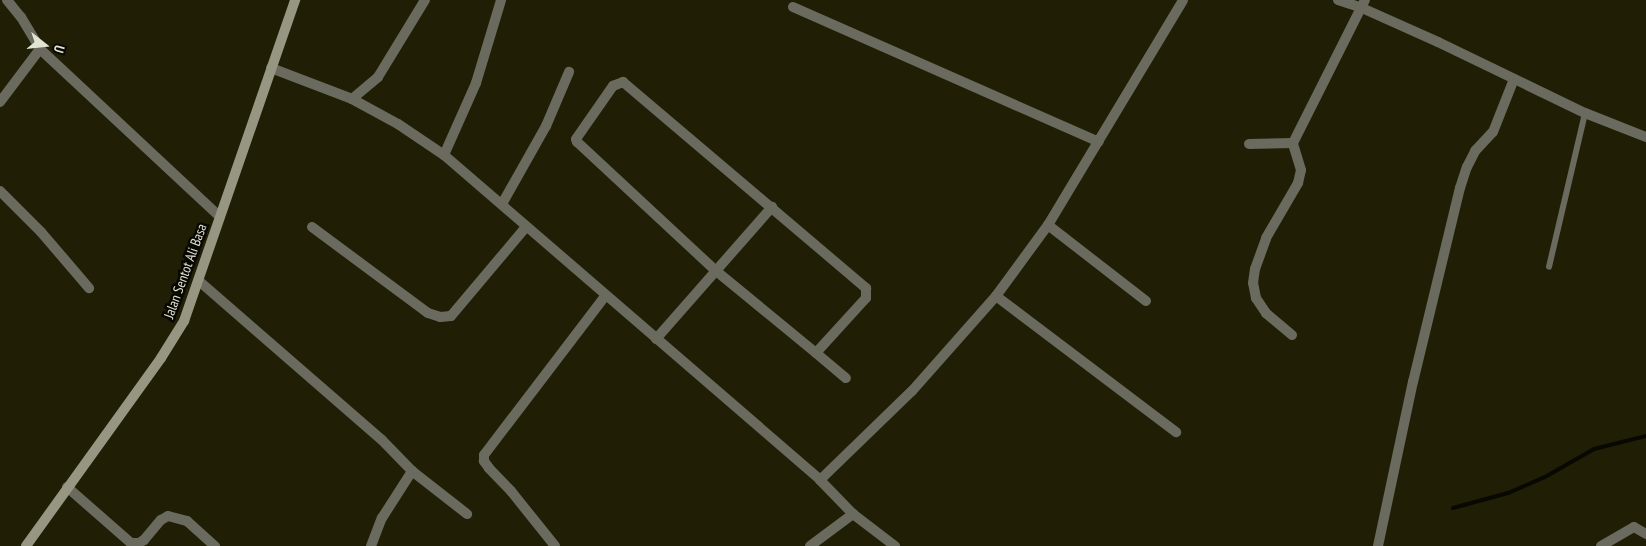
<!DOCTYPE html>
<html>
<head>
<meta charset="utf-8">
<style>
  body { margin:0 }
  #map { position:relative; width:1646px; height:546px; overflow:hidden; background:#201f05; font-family:"PT Sans Narrow",sans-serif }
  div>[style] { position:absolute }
  .stream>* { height:4px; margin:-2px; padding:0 2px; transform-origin:2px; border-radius:2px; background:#090800 }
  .service>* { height:5.5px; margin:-2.75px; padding:0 2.75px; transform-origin:2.75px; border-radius:2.75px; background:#6a6a5e }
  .minor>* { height:10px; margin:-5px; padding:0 5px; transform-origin:5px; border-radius:5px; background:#6a6a5e }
  .secondary>* { height:10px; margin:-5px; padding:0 5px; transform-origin:5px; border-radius:5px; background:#969683 }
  span { translate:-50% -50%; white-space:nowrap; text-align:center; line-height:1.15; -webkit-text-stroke:5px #080802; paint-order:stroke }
  .street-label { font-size:14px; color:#e3e3d4 }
  .north { position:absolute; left:20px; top:20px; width:50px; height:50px; -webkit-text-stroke:4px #080802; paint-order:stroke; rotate:106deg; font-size:14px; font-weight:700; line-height:20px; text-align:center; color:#e3e3d4 }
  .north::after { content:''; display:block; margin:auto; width:18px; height:22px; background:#e3e3d4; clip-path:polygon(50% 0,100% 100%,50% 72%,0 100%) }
</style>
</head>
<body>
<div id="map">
  <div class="stream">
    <div style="left:1453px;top:508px;width:57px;rotate:-15.3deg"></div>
    <div style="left:1508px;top:493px;width:40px;rotate:-23.4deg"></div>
    <div style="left:1545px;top:477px;width:56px;rotate:-29.7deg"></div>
    <div style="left:1594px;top:449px;width:54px;rotate:-14deg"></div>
  </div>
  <div class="service">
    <div style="left:1549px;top:267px;width:158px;rotate:-76.8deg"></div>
  </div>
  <div class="minor">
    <div style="left:7px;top:0;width:22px;rotate:51deg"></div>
    <div style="left:21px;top:17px;width:37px;rotate:59deg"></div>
    <div style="left:40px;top:49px;width:245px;rotate:43deg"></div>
    <div style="left:1338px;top:0;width:25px;rotate:18deg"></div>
    <div style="left:1362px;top:8px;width:83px;rotate:24.1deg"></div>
    <div style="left:1438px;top:42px;width:163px;rotate:25.8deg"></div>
    <div style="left:1585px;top:113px;width:66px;rotate:21.5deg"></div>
    <div style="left:793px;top:7px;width:334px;rotate:23.8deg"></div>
    <div style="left:271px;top:68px;width:87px;rotate:20.9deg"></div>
    <div style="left:352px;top:99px;width:52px;rotate:28.5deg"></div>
    <div style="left:398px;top:124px;width:55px;rotate:34deg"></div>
    <div style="left:444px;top:155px;width:497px;rotate:40.8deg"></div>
    <div style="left:820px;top:480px;width:47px;rotate:45.9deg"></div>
    <div style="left:853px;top:514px;width:53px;rotate:37.3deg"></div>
    <div style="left:623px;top:82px;width:319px;rotate:40.3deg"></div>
    <div style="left:866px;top:288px;width:10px;rotate:90deg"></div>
    <div style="left:866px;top:298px;width:74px;rotate:132.3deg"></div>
    <div style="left:816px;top:353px;width:129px;rotate:-140.6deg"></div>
    <div style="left:716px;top:271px;width:190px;rotate:-137.1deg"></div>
    <div style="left:577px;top:142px;width:3px;rotate:-108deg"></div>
    <div style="left:576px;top:139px;width:65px;rotate:-55.1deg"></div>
    <div style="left:613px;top:86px;width:11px;rotate:-22deg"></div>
    <div style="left:352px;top:99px;width:34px;rotate:-40deg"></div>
    <div style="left:378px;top:77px;width:90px;rotate:-58.6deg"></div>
    <div style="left:0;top:102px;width:66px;rotate:-53deg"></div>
    <div style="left:1249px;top:144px;width:44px;rotate:-1.3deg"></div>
    <div style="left:1293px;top:143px;width:160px;rotate:-63.3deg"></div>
    <div style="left:444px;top:155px;width:79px;rotate:-66deg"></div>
    <div style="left:476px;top:83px;width:87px;rotate:-73.2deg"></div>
    <div style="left:0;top:191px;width:58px;rotate:45deg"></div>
    <div style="left:41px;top:232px;width:74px;rotate:49.4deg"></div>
    <div style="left:502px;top:204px;width:90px;rotate:-60.6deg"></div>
    <div style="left:546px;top:126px;width:59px;rotate:-66.9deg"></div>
    <div style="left:1048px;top:225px;width:124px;rotate:37.8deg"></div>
    <div style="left:312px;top:227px;width:144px;rotate:36.6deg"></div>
    <div style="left:428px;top:313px;width:13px;rotate:18deg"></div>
    <div style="left:440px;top:317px;width:11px;rotate:-5deg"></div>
    <div style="left:451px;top:316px;width:116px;rotate:-49.9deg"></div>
    <div style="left:199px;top:281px;width:241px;rotate:41deg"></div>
    <div style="left:381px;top:439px;width:45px;rotate:45.9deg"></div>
    <div style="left:412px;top:471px;width:70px;rotate:38deg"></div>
    <div style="left:996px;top:296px;width:226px;rotate:37.1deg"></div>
    <div style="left:1292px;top:335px;width:34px;rotate:-140deg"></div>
    <div style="left:1266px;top:313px;width:18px;rotate:-124deg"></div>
    <div style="left:1256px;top:298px;width:15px;rotate:-101deg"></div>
    <div style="left:1253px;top:283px;width:14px;rotate:-82deg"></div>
    <div style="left:1255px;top:269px;width:33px;rotate:-70deg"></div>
    <div style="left:1266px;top:238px;width:64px;rotate:-59.8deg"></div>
    <div style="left:1298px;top:183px;width:13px;rotate:-77deg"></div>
    <div style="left:1301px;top:170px;width:28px;rotate:-107deg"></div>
    <div style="left:656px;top:339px;width:176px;rotate:-48.7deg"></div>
    <div style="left:816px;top:353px;width:39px;rotate:40deg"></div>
    <div style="left:820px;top:480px;width:128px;rotate:-44.1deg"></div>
    <div style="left:912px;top:391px;width:127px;rotate:-48.5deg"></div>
    <div style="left:996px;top:296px;width:88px;rotate:-53.8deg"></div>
    <div style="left:1048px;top:225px;width:262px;rotate:-59deg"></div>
    <div style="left:67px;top:487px;width:85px;rotate:41.2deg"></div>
    <div style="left:131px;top:543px;width:8px"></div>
    <div style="left:139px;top:543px;width:6px;rotate:-31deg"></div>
    <div style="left:144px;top:540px;width:26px;rotate:-50deg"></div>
    <div style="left:161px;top:520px;width:8px;rotate:-30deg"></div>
    <div style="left:168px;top:516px;width:20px;rotate:15deg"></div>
    <div style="left:187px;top:521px;width:38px;rotate:42deg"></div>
    <div style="left:371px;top:546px;width:30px;rotate:-69deg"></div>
    <div style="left:382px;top:518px;width:56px;rotate:-57.4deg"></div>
    <div style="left:555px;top:546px;width:70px;rotate:-128.7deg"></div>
    <div style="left:511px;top:491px;width:32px;rotate:-134deg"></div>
    <div style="left:489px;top:468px;width:9px;rotate:-126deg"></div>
    <div style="left:484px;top:461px;width:6px;rotate:-90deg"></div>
    <div style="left:484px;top:455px;width:200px;rotate:-52.7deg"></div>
    <div style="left:810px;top:546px;width:54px;rotate:-36.7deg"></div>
    <div style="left:1378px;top:546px;width:168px;rotate:-78deg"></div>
    <div style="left:1413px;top:382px;width:200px;rotate:-76.4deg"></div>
    <div style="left:1460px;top:188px;width:22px;rotate:-72deg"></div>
    <div style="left:1467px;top:167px;width:18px;rotate:-63deg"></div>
    <div style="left:1475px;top:151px;width:26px;rotate:-47deg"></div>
    <div style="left:1493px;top:132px;width:57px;rotate:-68.4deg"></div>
    <div style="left:1601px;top:546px;width:38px;rotate:-30deg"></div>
    <div style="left:1634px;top:527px;width:14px;rotate:30deg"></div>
  </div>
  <div class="secondary">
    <div style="left:26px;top:546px;width:231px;rotate:-54.3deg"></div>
    <div style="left:161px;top:358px;width:44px;rotate:-58.1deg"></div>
    <div style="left:184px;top:321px;width:340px;rotate:-70.9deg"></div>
  </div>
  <div class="street-label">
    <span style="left:185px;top:271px;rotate:-70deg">Jalan Sentot Ali Basa</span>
  </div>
  <div class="north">U</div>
</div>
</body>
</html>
